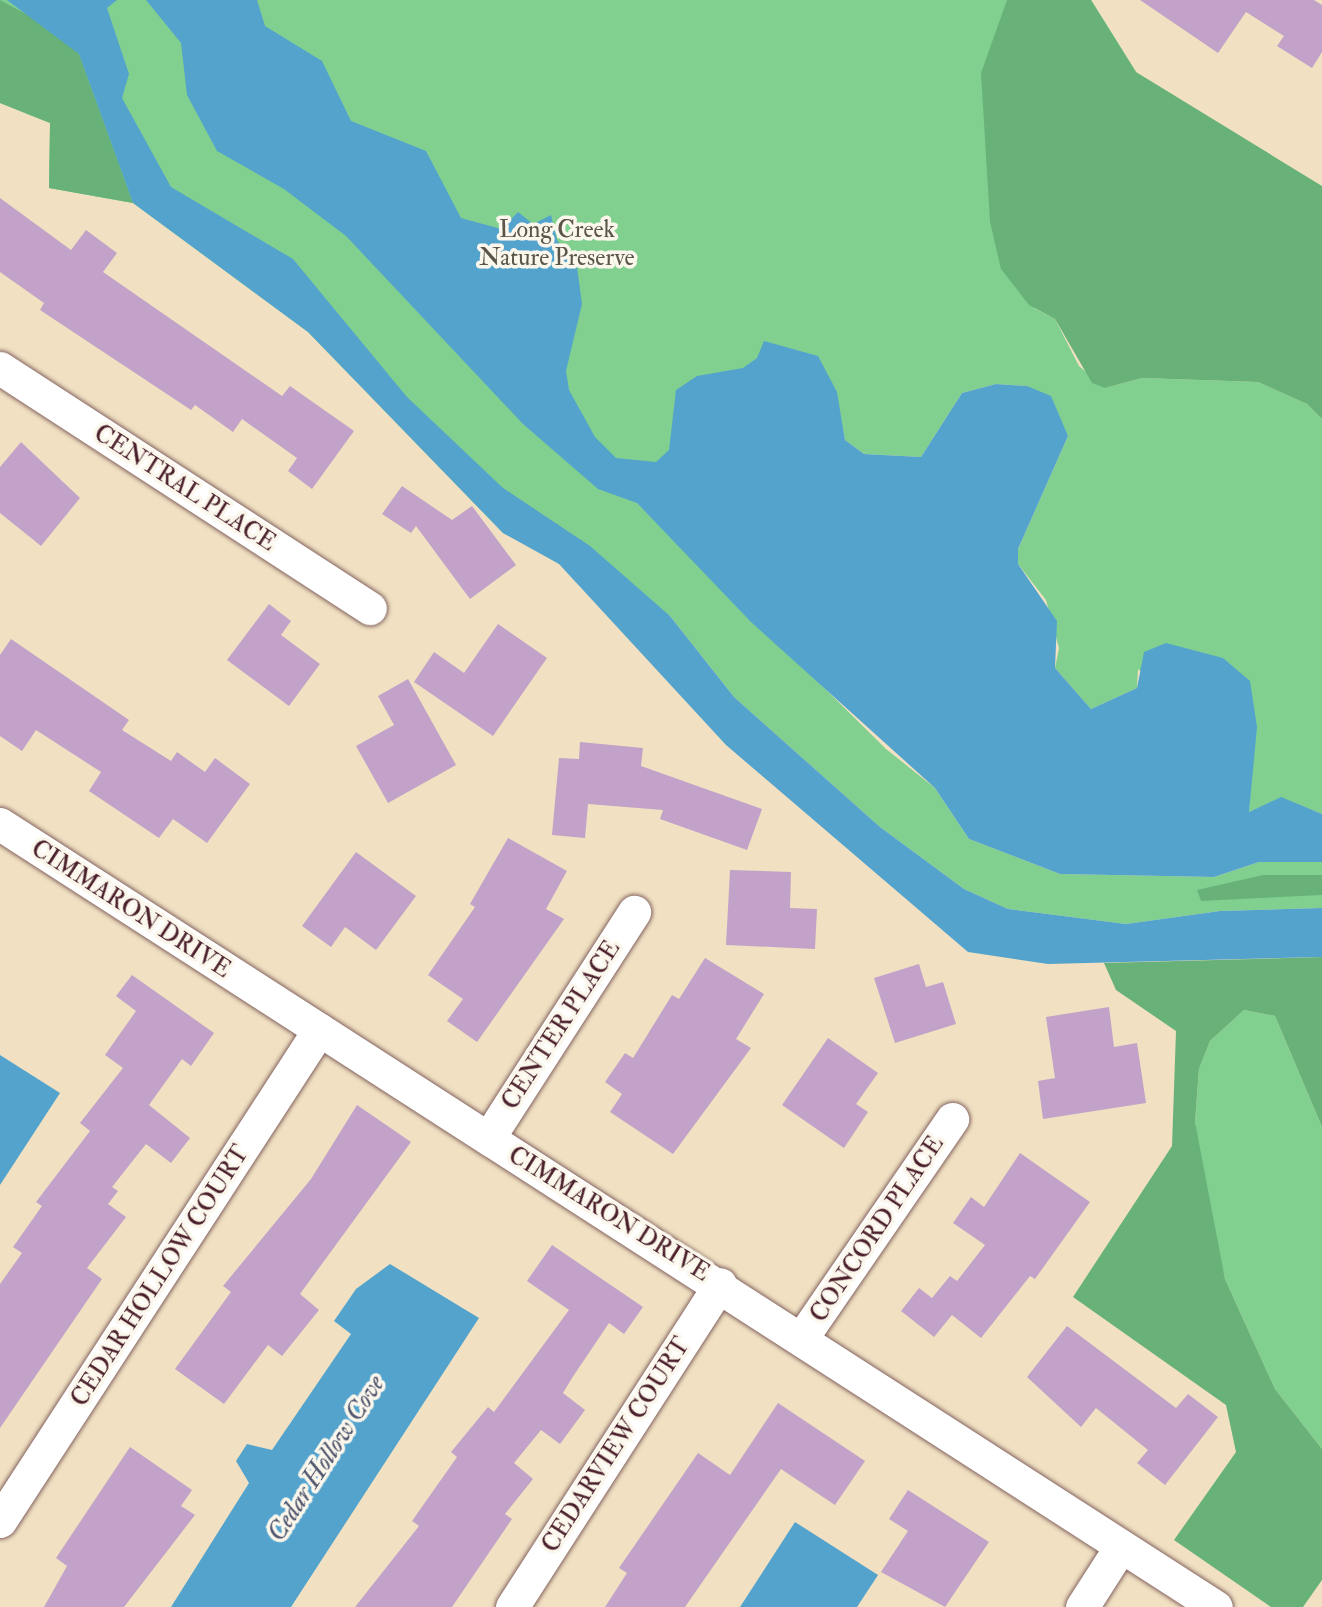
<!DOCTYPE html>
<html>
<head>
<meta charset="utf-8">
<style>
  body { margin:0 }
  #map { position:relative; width:1322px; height:1607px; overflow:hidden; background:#f1e1c2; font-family:"IM FELL Double Pica",serif }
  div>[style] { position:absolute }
  .green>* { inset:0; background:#81d090 }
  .forest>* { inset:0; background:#68b27a }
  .water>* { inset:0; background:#53a3cd }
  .building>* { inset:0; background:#c2a2c8 }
  .roads { filter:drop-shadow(0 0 2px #846360) drop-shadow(0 0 2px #846360) }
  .minor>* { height:33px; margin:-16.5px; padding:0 16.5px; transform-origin:16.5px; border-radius:16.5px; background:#fff }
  span { translate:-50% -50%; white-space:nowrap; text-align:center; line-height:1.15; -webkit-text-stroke:7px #fbf7ec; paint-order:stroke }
  .park-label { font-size:24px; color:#5a5449 }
  .street-label { font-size:24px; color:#4a1f2b }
  .water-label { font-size:26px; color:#4e546c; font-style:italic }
</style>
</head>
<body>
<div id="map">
  <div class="green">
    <div style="clip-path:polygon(0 0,1091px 0,1136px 72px,1034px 308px,1055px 319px,1079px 366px,1105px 388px,1142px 378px,1258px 382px,1307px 404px,1322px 419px,1322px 814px,1281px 798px,1249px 812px,1251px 774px,1138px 669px,1137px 688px,1091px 709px,1055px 668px,1059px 648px,1046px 600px,1018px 564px,1018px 549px,1068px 436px,1027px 386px,996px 384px,962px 393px,921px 457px,864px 454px,845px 440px,839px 407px,637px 503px,886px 749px,935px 788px,969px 839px,1060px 874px,1214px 877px,1259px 862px,1316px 861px,1322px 862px,1322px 908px,1220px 911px,1126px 924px,1008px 909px,964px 889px,880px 827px,734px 697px,670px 616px,503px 533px,308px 332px,133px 203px,49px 188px,50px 123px,0 103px)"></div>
    <div style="clip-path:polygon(1244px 1010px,1275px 1016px,1322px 1127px,1322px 1449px,1275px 1389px,1225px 1279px,1201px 1172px,1195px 1122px,1199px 1069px,1210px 1041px)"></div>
  </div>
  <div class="forest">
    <div style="clip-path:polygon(0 0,48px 26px,79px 54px,133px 203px,49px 188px,50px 123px,0 103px)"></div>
    <div style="clip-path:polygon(1007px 0,1091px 0,1136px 72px,1322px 186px,1322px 419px,1307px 404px,1258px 382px,1142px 378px,1105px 388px,1092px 383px,1055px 319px,1029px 305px,1001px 269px,990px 222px,981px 73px)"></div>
    <div style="clip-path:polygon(1263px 875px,1322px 875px,1322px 895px,1201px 901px,1197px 890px)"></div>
    <div style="clip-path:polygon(1322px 957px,1322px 1127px,1275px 1016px,1244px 1010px,1210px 1041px,1199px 1069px,1195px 1122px,1225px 1279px,1275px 1389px,1322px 1449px,1322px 1580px,1303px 1607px,1271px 1607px,1174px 1540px,1236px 1452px,1226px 1405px,1073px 1297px,1172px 1146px,1176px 1031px,1116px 990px,1104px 963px)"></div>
  </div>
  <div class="water">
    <div style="clip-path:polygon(7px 0,117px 0,107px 8px,129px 74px,122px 98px,171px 187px,293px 259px,407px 397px,503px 488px,590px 546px,670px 616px,734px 697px,880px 827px,964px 889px,1008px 909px,1126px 924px,1220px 911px,1322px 908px,1322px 957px,1048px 964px,968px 952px,726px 745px,559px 564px,503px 533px,308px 332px,133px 203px,79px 54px)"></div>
    <div style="clip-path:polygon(146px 0,257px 0,265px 26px,322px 61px,351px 121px,426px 151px,461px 218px,501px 229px,518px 212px,533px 224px,551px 215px,557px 240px,577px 267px,582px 304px,566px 371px,569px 390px,595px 437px,616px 458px,656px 462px,669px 450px,676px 390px,697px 376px,743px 368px,757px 358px,764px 341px,818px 356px,837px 392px,845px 440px,864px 454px,921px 457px,962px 393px,996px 384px,1027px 386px,1051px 396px,1068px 436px,1018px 549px,1018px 564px,1057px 621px,1055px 668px,1091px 709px,1137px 688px,1144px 652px,1166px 643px,1223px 658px,1250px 681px,1257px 727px,1249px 812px,1281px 797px,1322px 814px,1322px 862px,1259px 862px,1214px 877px,1060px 874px,969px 839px,935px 788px,751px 622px,637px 503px,598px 489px,523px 424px,346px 236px,284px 189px,217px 151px,187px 95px,181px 43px)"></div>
    <div style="clip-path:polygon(0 1055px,60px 1093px,0 1185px)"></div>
    <div style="clip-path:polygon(390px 1264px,479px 1318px,291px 1607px,171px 1607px,249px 1483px,236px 1461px,247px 1444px,272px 1450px,351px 1334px,334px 1321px,356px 1289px)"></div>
    <div style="clip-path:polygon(795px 1522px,878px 1575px,857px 1607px,740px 1607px)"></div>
  </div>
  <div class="building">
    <div style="clip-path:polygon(1140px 0,1314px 0,1322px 5px,1322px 52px,1312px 68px,1277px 46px,1284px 36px,1246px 12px,1218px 53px)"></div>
    <div style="clip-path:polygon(0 198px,71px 250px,86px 230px,117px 253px,103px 272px,282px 396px,290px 386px,354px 431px,312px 489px,288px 471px,297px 458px,242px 419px,233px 432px,195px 405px,191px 410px,40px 310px,44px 303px,0 272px)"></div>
    <div style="clip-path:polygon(21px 442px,80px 498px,41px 546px,0 513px,0 467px)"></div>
    <div style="clip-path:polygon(402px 486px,452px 520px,472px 506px,516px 565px,470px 599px,416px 526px,411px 533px,382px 514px)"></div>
    <div style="clip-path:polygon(269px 604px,291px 621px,281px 635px,320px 664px,289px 706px,227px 660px)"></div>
    <div style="clip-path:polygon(498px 624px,547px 658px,493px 736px,414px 682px,434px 652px,464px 673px)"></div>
    <div style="clip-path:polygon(11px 639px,129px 720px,122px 730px,171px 761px,177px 752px,205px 772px,215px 758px,250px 784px,207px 843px,173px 819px,159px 838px,89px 791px,101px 772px,36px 730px,22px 751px,0 736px,0 655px)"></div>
    <div style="clip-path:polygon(408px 679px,456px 765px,388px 803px,356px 746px,394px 725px,378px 696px)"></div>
    <div style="clip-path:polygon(580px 742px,643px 748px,641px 766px,762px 809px,747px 850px,660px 819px,663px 810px,588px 804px,585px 838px,552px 835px,559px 758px,579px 759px)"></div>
    <div style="clip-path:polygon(508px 838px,567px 871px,546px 909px,564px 919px,477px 1042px,447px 1021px,463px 999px,428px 975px,475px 907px,470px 904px)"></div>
    <div style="clip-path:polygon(356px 852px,416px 896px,376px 950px,345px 927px,331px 947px,302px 926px)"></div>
    <div style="clip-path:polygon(730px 870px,791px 872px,790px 908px,817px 909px,815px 949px,726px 945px)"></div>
    <div style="clip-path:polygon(705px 958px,764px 994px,736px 1039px,751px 1048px,673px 1154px,610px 1112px,622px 1094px,605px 1082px,625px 1053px,633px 1058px,672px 995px,679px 999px)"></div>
    <div style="clip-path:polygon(919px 964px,926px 987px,943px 982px,956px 1024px,895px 1043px,874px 978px)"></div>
    <div style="clip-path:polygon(132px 975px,214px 1033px,191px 1066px,182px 1059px,149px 1105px,190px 1138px,171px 1163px,146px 1144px,112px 1187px,118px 1191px,108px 1204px,126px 1217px,87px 1268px,102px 1279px,0 1428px,0 1284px,22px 1253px,13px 1247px,42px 1206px,36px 1202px,90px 1131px,80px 1123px,123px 1068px,105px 1055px,136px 1011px,116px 996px)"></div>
    <div style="clip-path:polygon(1109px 1007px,1114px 1047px,1137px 1043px,1146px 1103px,1043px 1119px,1038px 1081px,1055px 1078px,1046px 1017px)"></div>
    <div style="clip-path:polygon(828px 1038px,878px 1073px,856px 1104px,868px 1112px,844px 1148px,782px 1105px)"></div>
    <div style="clip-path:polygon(357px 1105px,411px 1142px,300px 1294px,319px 1310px,282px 1356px,268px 1345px,224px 1404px,175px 1369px,231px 1292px,223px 1286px,311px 1179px)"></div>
    <div style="clip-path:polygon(1020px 1153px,1090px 1202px,1035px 1279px,1030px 1276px,981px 1338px,952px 1315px,934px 1337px,901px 1311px,919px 1288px,932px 1298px,950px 1276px,957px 1281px,985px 1245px,953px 1223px,971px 1197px,984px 1207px)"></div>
    <div style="clip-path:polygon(552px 1245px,643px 1307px,624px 1334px,609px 1323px,572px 1378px,563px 1393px,585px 1410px,560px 1444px,541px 1430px,514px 1463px,533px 1479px,505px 1514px,512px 1519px,452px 1607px,355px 1607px,419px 1526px,412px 1521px,457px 1457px,451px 1452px,488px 1407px,494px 1412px,569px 1310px,527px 1281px)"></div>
    <div style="clip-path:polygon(1067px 1326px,1176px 1408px,1188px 1394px,1218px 1417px,1165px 1485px,1137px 1463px,1148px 1450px,1096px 1408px,1081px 1427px,1027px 1377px)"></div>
    <div style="clip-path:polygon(778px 1403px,865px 1461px,835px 1505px,781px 1469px,685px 1607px,605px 1607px,627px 1573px,619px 1568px,698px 1453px,730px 1475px)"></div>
    <div style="clip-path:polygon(130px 1447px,192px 1490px,181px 1506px,195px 1515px,124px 1607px,44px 1607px,67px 1566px,56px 1558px)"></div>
    <div style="clip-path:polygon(908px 1490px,989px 1542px,945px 1607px,881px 1572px,908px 1531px,889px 1519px)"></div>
  </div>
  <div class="roads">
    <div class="minor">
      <div style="left:0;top:368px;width:441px;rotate:33deg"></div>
      <div style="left:0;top:824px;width:1446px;rotate:32.78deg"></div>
      <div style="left:489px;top:1137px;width:268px;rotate:-57.2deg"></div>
      <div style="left:801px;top:1339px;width:267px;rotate:-55.5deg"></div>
      <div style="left:0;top:1521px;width:586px;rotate:-56.99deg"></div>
      <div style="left:512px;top:1607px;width:384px;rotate:-57.2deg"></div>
      <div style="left:1082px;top:1607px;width:72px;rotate:-57.4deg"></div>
    </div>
  </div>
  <div class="park-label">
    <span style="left:557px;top:244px">Long Creek<br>Nature Preserve</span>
  </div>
  <div class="street-label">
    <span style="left:185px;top:488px;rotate:33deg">CENTRAL PLACE</span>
    <span style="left:131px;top:909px;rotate:33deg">CIMMARON DRIVE</span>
    <span style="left:561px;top:1025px;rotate:-57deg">CENTER PLACE</span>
    <span style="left:609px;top:1214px;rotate:32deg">CIMMARON DRIVE</span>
    <span style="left:877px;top:1229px;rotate:-56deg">CONCORD PLACE</span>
    <span style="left:160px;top:1276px;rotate:-57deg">CEDAR HOLLOW COURT</span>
    <span style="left:616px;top:1445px;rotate:-57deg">CEDARVIEW COURT</span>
  </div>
  <div class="water-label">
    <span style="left:327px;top:1459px;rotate:-57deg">Cedar Hollow Cove</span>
  </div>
</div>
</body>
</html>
